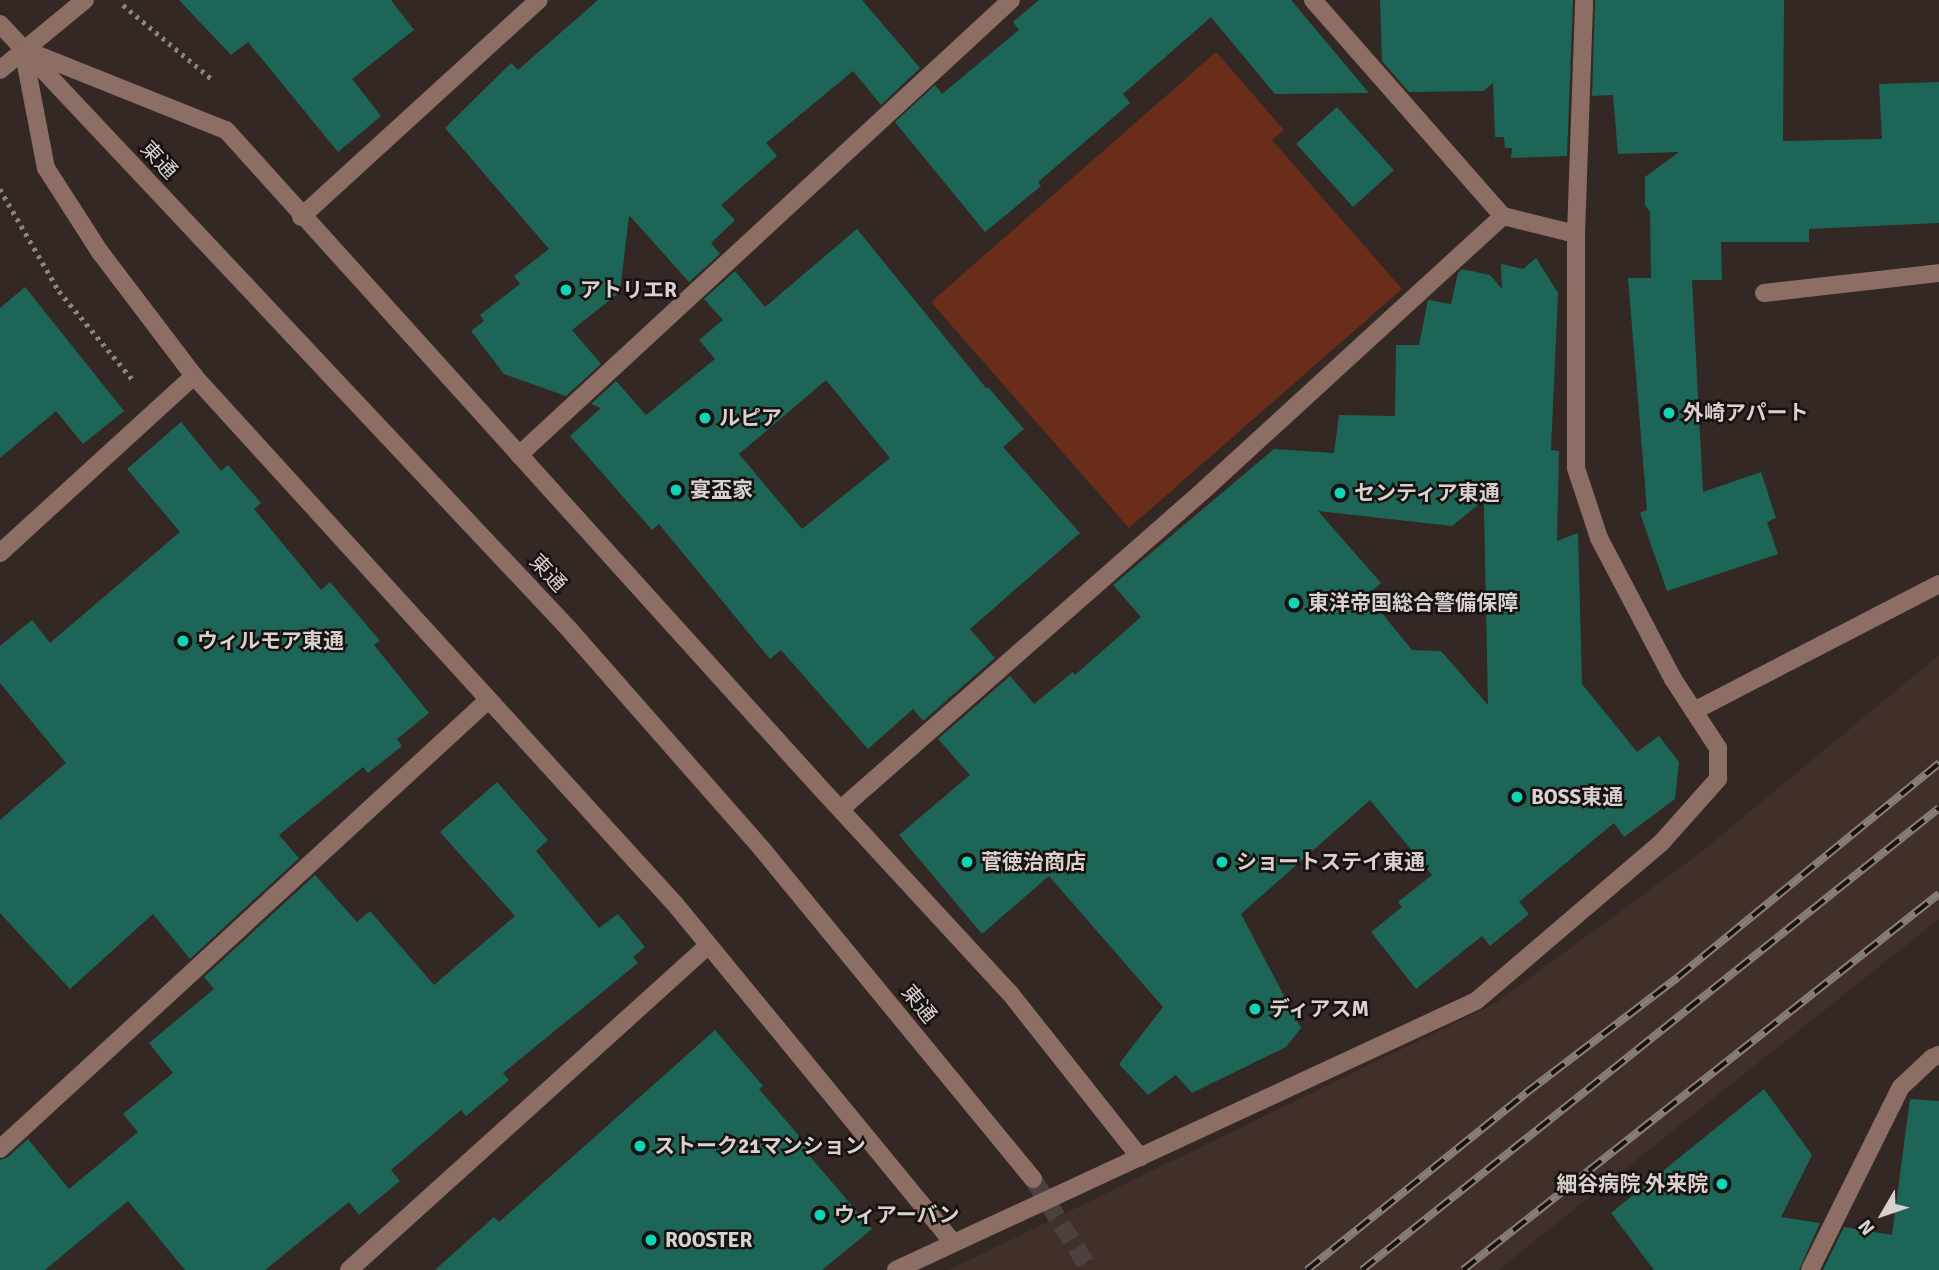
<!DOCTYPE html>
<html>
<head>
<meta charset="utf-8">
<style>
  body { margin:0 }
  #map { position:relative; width:1939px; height:1270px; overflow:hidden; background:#332824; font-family:Signika,"Noto Sans JP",sans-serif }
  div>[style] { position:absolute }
  .built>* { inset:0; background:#412f2a }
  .green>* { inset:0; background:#692d1a }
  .building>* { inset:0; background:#1d6657; transform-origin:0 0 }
  .minor-tunnel>* { height:18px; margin-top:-9px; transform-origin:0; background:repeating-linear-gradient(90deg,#4c413e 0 18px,transparent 0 27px) }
  .path>* { height:4.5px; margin-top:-2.25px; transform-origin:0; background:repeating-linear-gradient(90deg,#8d8481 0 3.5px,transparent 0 8.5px) }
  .minor>* { height:18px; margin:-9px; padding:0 9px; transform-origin:9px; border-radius:9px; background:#8d6e65 }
  .rail>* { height:8px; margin-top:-4px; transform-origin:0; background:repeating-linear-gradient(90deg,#171210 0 16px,#887f7b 0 32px); box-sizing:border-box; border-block:2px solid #887f7b }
  .dots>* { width:19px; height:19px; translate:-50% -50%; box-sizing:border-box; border:4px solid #171210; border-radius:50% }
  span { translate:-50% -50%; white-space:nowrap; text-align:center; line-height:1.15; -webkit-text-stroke:5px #171210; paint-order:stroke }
  .street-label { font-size:21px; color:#d8d1ce }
  .poi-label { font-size:21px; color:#d8d1ce; font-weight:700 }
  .left { translate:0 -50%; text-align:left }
  .right { translate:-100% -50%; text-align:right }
  .north { position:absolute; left:1848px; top:1179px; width:70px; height:70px; -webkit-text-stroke:5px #171210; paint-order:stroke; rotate:231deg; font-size:19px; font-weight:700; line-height:28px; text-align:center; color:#d8d1ce }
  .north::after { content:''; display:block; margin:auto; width:24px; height:32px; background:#d8d1ce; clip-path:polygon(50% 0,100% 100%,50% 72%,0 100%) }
</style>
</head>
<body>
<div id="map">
  <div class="built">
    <div style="clip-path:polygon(1939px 655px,1939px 919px,1498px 1270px,949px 1270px,1494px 1004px,1696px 856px)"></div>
  </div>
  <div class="green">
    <div style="clip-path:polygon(1216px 52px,1284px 130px,1272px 140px,1402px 289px,1129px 528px,931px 302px)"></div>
  </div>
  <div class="building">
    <div style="clip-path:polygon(179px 0,391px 0,414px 30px,352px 79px,381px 116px,338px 152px,248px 42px,231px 55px)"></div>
    <div style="clip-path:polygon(598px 0,862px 0,920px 68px,881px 105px,853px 71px,766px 143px,777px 156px,721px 205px,735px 220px,711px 243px,720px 254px,689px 282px,629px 215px,620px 292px,572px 330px,601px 364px,566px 396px,504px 374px,471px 331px,484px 321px,480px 315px,520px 284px,514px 276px,549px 249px,445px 128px,511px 63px,518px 70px)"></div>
    <div style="clip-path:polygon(1039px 0,1291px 0,1369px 93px,1275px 94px,1211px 17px,1123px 94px,1130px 103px,1038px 182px,1041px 186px,985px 232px,895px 122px,935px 85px,942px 94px,1019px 30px,1013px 22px)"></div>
    <div style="clip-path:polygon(1380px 0,1573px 0,1567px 156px,1511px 158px,1512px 148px,1505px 148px,1504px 137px,1495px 137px,1493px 83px,1483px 91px,1409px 92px,1382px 61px)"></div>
    <div style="clip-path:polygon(1595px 0,1784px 0,1783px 141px,1882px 139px,1879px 84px,1939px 82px,1939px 223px,1809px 229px,1809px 242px,1721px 242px,1722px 280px,1692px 280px,1703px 492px,1761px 472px,1776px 518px,1767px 522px,1778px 554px,1667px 591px,1640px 513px,1647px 510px,1628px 278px,1651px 278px,1650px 212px,1645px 205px,1645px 177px,1679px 152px,1618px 154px,1613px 95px,1592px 96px)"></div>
    <div style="left:1337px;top:107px;width:85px;height:55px;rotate:48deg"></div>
    <div style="clip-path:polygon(evenodd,857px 229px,986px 388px,988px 387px,1024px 429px,1003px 447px,1080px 533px,970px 629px,995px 658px,923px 721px,913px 709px,868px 749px,781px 650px,770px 659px,659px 524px,652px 530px,570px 436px,601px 408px,591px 404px,616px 381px,646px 415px,715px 359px,699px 340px,723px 320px,704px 299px,735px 271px,765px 307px,857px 229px,826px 380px,890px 458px,802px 529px,739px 454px,826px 380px)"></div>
    <div style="clip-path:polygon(evenodd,1536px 258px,1558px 293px,1551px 450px,1559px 451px,1557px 541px,1578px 533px,1582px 684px,1637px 752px,1659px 736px,1679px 762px,1675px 799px,1624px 837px,1614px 823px,1519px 902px,1529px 914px,1490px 946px,1482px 936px,1416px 989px,1371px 932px,1402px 907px,1398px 902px,1432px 875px,1370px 800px,1241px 914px,1301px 1028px,1286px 1047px,1192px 1093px,1176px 1075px,1148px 1095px,1119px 1064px,1163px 1007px,1049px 876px,982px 934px,899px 835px,970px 775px,938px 739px,1010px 676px,1034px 704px,1073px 672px,1075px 675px,1141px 617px,1113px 585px,1274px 449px,1334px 453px,1339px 415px,1395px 416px,1396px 345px,1419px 345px,1428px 300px,1451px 304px,1458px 273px,1462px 269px,1490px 275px,1502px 289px,1501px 264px,1523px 269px,1536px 258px,1484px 500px,1484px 512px,1488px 705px,1441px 651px,1412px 650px,1367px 595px,1381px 583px,1318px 511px,1452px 526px,1484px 500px)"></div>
    <div style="clip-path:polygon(25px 287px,124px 411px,83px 444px,56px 411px,0 458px,0 308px)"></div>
    <div style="clip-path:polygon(181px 422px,221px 471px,228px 465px,261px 503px,254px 509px,321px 590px,330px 582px,380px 641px,374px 645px,429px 713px,397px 739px,402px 746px,368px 773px,363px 767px,279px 835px,299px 858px,190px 959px,153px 914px,70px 989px,0 913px,0 820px,66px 763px,0 683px,0 646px,32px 620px,50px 643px,180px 532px,127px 469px)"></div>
    <div style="clip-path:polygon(497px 782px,548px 840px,536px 851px,599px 928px,618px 914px,645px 947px,633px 957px,638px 963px,503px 1073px,509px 1080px,466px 1116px,461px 1110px,391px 1170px,400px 1181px,359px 1215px,349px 1202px,265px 1270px,185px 1270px,128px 1201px,45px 1270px,0 1270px,0 1160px,8px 1157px,28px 1139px,69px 1189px,138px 1132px,123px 1114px,173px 1073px,149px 1043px,214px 989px,204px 977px,315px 875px,357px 922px,370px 911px,434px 985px,515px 916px,440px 832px)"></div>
    <div style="clip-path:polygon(715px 1030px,763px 1086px,759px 1089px,811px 1150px,807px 1153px,872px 1229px,822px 1270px,435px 1270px,494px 1217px,499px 1222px)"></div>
    <div style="clip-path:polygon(1764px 1089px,1812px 1155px,1781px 1217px,1820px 1223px,1799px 1270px,1654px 1270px,1611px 1213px)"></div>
    <div style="clip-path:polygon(1910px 1099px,1939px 1101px,1939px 1270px,1823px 1270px,1844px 1227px,1892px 1235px)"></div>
  </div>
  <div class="minor-tunnel">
    <div style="left:1033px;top:1179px;width:107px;rotate:57.9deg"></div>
  </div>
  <div class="path">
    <div style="left:123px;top:5px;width:117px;rotate:39.8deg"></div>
    <div style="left:0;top:189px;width:118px;rotate:60deg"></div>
    <div style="left:59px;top:291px;width:116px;rotate:50.3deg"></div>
  </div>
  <div class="minor">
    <div style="left:1313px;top:0;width:288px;rotate:48.7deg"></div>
    <div style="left:1503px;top:216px;width:75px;rotate:13.9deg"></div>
    <div style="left:0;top:24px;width:829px;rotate:46.76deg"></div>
    <div style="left:568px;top:628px;width:294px;rotate:48.7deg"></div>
    <div style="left:762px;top:849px;width:427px;rotate:50.6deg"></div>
    <div style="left:23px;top:49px;width:219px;rotate:21.8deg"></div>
    <div style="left:226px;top:130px;width:877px;rotate:47.91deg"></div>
    <div style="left:814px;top:781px;width:287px;rotate:47.3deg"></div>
    <div style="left:1009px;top:992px;width:211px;rotate:51.6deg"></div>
    <div style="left:23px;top:49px;width:121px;rotate:79.1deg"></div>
    <div style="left:46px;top:168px;width:100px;rotate:57.3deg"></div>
    <div style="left:100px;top:252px;width:156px;rotate:52.8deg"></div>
    <div style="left:194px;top:376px;width:714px;rotate:47.67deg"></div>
    <div style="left:675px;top:904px;width:438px;rotate:50.6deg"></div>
    <div style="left:0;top:70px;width:110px;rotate:-39.5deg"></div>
    <div style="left:301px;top:217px;width:322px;rotate:-42.4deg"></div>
    <div style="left:1764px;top:293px;width:176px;rotate:-6.5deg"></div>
    <div style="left:519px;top:455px;width:670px;rotate:-42.76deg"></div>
    <div style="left:0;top:553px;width:263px;rotate:-42.4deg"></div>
    <div style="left:1694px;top:711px;width:276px;rotate:-27.4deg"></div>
    <div style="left:842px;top:808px;width:483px;rotate:-41.3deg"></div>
    <div style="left:1205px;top:489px;width:404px;rotate:-42.5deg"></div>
    <div style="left:0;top:1149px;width:662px;rotate:-42.61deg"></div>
    <div style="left:349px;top:1270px;width:483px;rotate:-42.1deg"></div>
    <div style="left:896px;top:1270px;width:639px;rotate:-24.88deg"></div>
    <div style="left:1476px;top:1001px;width:243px;rotate:-40.5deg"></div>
    <div style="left:1661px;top:843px;width:86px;rotate:-48.3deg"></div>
    <div style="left:1718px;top:779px;width:31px;rotate:-90deg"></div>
    <div style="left:1718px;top:748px;width:82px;rotate:-123.1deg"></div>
    <div style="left:1673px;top:679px;width:159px;rotate:-117.7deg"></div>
    <div style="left:1599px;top:538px;width:74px;rotate:-108.2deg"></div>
    <div style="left:1576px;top:468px;width:234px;rotate:-90deg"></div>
    <div style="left:1576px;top:234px;width:234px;rotate:-88deg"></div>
    <div style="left:1810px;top:1270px;width:204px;rotate:-63.6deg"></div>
    <div style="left:1901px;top:1087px;width:42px;rotate:-43.1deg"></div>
    <div style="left:1932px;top:1058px;width:8px;rotate:-23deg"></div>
  </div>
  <div class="rail">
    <div style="left:1307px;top:1270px;width:282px;rotate:-38.9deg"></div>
    <div style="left:1526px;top:1093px;width:191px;rotate:-37.3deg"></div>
    <div style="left:1678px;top:977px;width:338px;rotate:-39.3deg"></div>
    <div style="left:1362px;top:1270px;width:739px;rotate:-38.68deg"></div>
    <div style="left:1463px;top:1270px;width:607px;rotate:-38.31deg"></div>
  </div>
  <div class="dots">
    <div style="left:566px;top:290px;background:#0fd5b4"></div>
    <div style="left:1669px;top:413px;background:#0fd5b4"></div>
    <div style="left:705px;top:418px;background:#0fd5b4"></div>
    <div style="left:676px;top:490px;background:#0fd5b4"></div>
    <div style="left:1340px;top:493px;background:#0fd5b4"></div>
    <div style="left:1294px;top:603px;background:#0fd5b4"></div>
    <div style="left:183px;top:641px;background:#0fd5b4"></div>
    <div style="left:1517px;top:797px;background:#0fd5b4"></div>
    <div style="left:967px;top:862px;background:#0fd5b4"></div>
    <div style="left:1222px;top:862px;background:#0fd5b4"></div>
    <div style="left:1255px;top:1009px;background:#0fd5b4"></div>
    <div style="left:640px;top:1146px;background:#0fd5b4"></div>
    <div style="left:1722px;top:1184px;background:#0fd5b4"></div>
    <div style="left:820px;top:1215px;background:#0fd5b4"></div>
    <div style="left:651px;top:1240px;background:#0fd5b4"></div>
  </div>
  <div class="street-label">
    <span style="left:159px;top:160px;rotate:47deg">東通</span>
    <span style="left:548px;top:573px;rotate:47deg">東通</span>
    <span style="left:919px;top:1004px;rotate:51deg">東通</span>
  </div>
  <div class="poi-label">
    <span class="left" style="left:580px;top:290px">アトリエR</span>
    <span class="left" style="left:1683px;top:413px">外崎アパート</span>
    <span class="left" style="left:719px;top:418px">ルピア</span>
    <span class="left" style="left:690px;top:490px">宴盃家</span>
    <span class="left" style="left:1354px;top:493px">センティア東通</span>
    <span class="left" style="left:1308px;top:603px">東洋帝国総合警備保障</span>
    <span class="left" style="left:197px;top:641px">ウィルモア東通</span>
    <span class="left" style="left:1531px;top:797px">BOSS東通</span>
    <span class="left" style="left:981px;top:862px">菅徳治商店</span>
    <span class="left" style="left:1236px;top:862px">ショートステイ東通</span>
    <span class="left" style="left:1269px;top:1009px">ディアスM</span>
    <span class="left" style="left:654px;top:1146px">ストーク21マンション</span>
    <span class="right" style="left:1708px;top:1184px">細谷病院 外来院</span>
    <span class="left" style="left:834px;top:1215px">ウィアーバン</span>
    <span class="left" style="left:665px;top:1240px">ROOSTER</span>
  </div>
  <div class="north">N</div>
</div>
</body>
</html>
